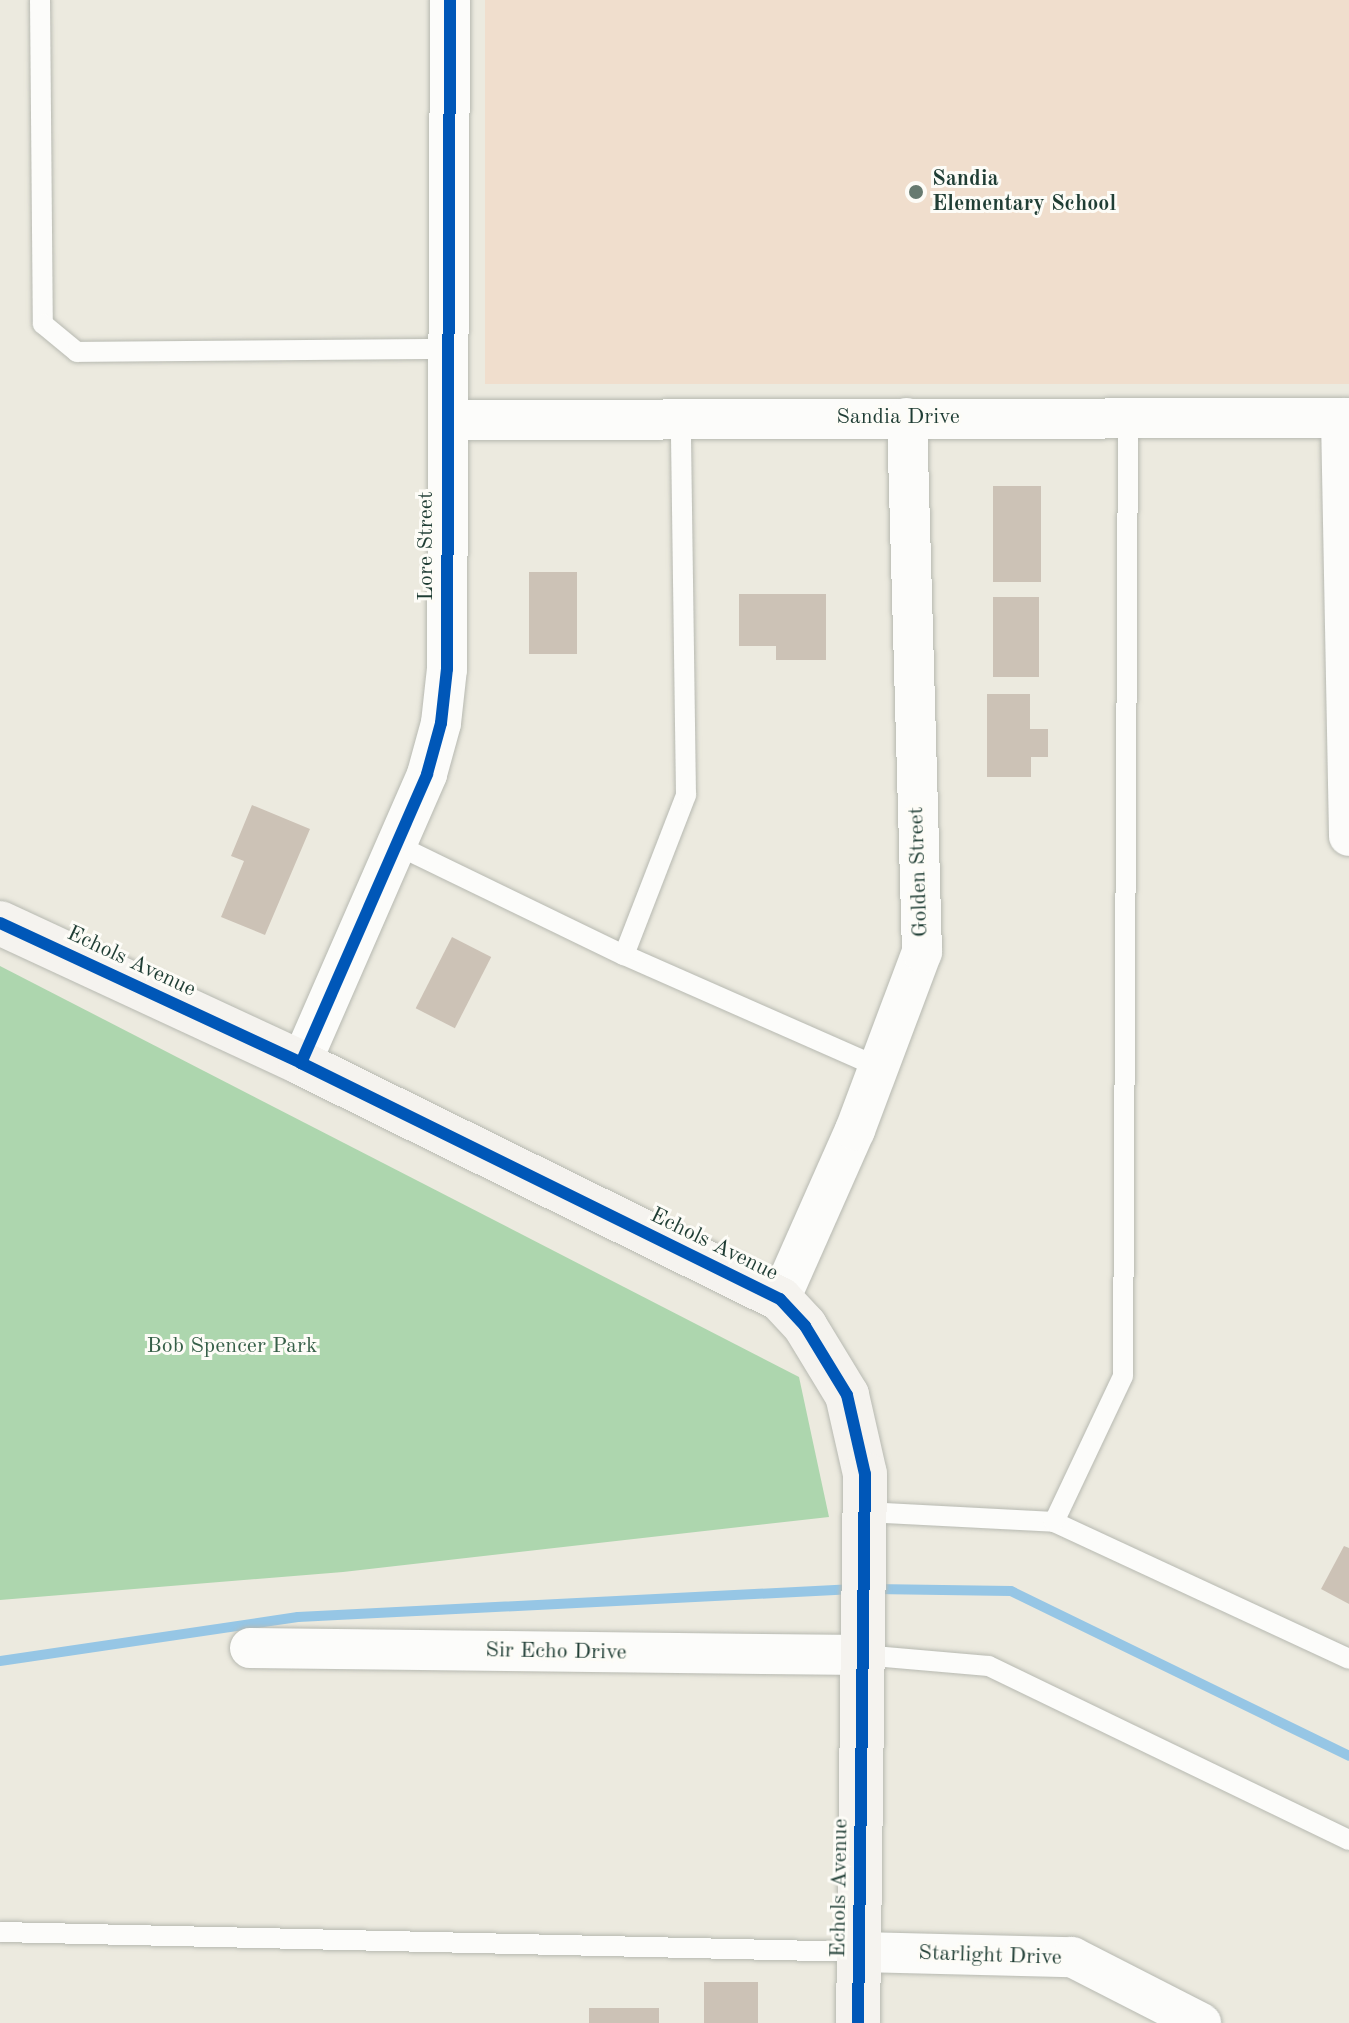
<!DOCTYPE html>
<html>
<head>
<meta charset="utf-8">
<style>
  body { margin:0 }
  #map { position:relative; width:1349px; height:2023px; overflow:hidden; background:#eceadf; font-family:"Old Standard TT",serif }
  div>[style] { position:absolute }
  .built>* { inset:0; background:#f0decd; transform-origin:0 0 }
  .green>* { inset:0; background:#add6ae }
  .stream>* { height:10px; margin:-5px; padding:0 5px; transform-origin:5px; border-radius:5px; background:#96c6e5 }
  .building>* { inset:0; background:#ccc2b6; transform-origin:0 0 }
  .roads { filter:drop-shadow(0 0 2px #b7b9b1) drop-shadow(0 0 2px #b7b9b1) }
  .lane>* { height:20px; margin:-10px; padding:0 10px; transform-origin:10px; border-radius:10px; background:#fcfcfa }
  .street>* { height:40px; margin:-20px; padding:0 20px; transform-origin:20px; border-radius:20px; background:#fcfcfa }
  .secondary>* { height:44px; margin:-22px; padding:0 22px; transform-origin:22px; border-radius:22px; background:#f5f3ef }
  .cycleway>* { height:12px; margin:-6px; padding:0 6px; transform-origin:6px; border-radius:6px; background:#0057b8 }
  .dots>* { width:22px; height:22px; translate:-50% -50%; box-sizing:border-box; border:4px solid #fdfcf7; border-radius:50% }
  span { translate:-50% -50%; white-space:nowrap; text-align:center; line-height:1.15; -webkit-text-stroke:6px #fdfcf7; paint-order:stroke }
  .poi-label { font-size:22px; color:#1f3d34; font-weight:700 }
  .left { translate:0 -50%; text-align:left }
  .street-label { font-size:22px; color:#1f3d34 }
  .park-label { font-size:22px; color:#365f48 }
</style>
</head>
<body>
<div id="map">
  <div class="built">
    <div style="left:485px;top:0;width:864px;height:384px"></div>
  </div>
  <div class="green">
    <div style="clip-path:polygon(0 966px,799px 1377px,829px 1517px,343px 1572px,0 1600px)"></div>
  </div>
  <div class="stream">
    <div style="left:874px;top:1589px;width:137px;rotate:0.8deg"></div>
    <div style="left:1011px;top:1591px;width:376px;rotate:26deg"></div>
    <div style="left:0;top:1661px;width:301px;rotate:-8.4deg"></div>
    <div style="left:298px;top:1617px;width:557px;rotate:-2.88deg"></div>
  </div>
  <div class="building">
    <div style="left:993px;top:486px;width:48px;height:96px"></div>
    <div style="left:529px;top:572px;width:48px;height:82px"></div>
    <div style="clip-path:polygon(739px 594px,826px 594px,826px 660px,776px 660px,776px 646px,739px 646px)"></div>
    <div style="left:993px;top:597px;width:46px;height:80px"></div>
    <div style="clip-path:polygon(987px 694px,1030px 694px,1030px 729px,1048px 729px,1048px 757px,1031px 757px,1031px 777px,987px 777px)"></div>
    <div style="clip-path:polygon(252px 805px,310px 829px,265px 935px,221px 917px,244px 861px,231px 856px)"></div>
    <div style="left:452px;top:937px;width:44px;height:80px;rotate:27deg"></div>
    <div style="clip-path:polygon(1344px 1546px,1349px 1548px,1349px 1604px,1321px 1589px)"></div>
    <div style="left:704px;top:1982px;width:54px;height:41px"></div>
    <div style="left:589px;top:2008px;width:70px;height:15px"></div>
  </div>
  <div class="roads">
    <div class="lane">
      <div style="left:40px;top:0;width:324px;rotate:89.5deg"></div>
      <div style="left:43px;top:324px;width:44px;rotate:39.5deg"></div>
      <div style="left:77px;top:352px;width:370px;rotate:-0.5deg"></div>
      <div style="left:397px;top:845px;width:252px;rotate:25.9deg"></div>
      <div style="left:624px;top:955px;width:278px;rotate:23.8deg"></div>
      <div style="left:624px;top:955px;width:172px;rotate:-68.8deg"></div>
      <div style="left:686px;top:795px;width:378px;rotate:-90.8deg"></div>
      <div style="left:866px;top:1512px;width:188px;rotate:3deg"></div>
      <div style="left:1054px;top:1522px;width:325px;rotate:24.9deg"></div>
      <div style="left:1054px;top:1522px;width:161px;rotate:-64.7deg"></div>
      <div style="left:1123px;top:1376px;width:958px;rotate:-89.7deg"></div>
      <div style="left:862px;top:1655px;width:127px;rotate:5deg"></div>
      <div style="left:989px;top:1666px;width:400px;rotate:25.8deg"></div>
      <div style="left:0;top:1932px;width:860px;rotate:1.33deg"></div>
    </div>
    <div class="street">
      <div style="left:1341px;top:418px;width:418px;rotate:88.9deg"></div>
      <div style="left:448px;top:420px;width:901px;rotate:-0.13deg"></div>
      <div style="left:301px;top:1063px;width:315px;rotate:-66.4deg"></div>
      <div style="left:427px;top:774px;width:53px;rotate:-74.6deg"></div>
      <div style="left:441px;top:723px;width:54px;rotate:-83.7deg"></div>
      <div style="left:447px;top:669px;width:669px;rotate:-89.74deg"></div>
      <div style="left:780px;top:1299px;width:185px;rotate:-66.1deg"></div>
      <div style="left:855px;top:1130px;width:190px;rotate:-69.4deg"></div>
      <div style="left:922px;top:952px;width:534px;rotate:-91.61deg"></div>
      <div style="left:250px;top:1648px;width:612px;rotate:0.66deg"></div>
      <div style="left:860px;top:1952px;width:212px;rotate:1.4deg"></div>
      <div style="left:1072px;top:1957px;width:145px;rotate:27.1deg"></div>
    </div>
    <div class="secondary">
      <div style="left:0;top:923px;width:332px;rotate:24.9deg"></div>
      <div style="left:301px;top:1063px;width:534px;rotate:26.23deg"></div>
      <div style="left:780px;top:1299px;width:37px;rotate:47deg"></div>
      <div style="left:805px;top:1326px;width:81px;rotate:58.7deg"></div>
      <div style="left:847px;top:1395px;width:81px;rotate:77.2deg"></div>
      <div style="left:865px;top:1474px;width:549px;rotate:90.73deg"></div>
    </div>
  </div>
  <div class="cycleway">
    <div style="left:0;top:923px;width:332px;rotate:24.9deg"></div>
    <div style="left:301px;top:1063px;width:534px;rotate:26.23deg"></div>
    <div style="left:780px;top:1299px;width:37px;rotate:47deg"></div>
    <div style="left:805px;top:1326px;width:81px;rotate:58.7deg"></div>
    <div style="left:847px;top:1395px;width:81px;rotate:77.2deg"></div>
    <div style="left:865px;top:1474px;width:549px;rotate:90.73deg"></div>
    <div style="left:301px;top:1063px;width:315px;rotate:-66.4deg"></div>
    <div style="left:427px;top:774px;width:53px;rotate:-74.6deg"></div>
    <div style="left:441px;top:723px;width:54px;rotate:-83.7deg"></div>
    <div style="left:447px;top:669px;width:669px;rotate:-89.74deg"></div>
  </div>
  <div class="dots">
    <div style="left:916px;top:192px;background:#677a70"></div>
  </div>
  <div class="poi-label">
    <span class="left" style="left:932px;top:192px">Sandia<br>Elementary School</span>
  </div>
  <div class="street-label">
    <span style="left:898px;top:418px">Sandia Drive</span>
    <span style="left:427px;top:546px;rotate:-90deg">Lore Street</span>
    <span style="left:919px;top:872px;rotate:-92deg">Golden Street</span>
    <span style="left:131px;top:962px;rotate:25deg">Echols Avenue</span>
    <span style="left:714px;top:1245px;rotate:26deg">Echols Avenue</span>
    <span style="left:556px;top:1652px;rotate:1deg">Sir Echo Drive</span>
    <span style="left:840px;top:1888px;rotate:-89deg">Echols Avenue</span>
    <span style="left:990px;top:1956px;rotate:2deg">Starlight Drive</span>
  </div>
  <div class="park-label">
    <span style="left:232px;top:1347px">Bob Spencer Park</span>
  </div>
</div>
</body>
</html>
